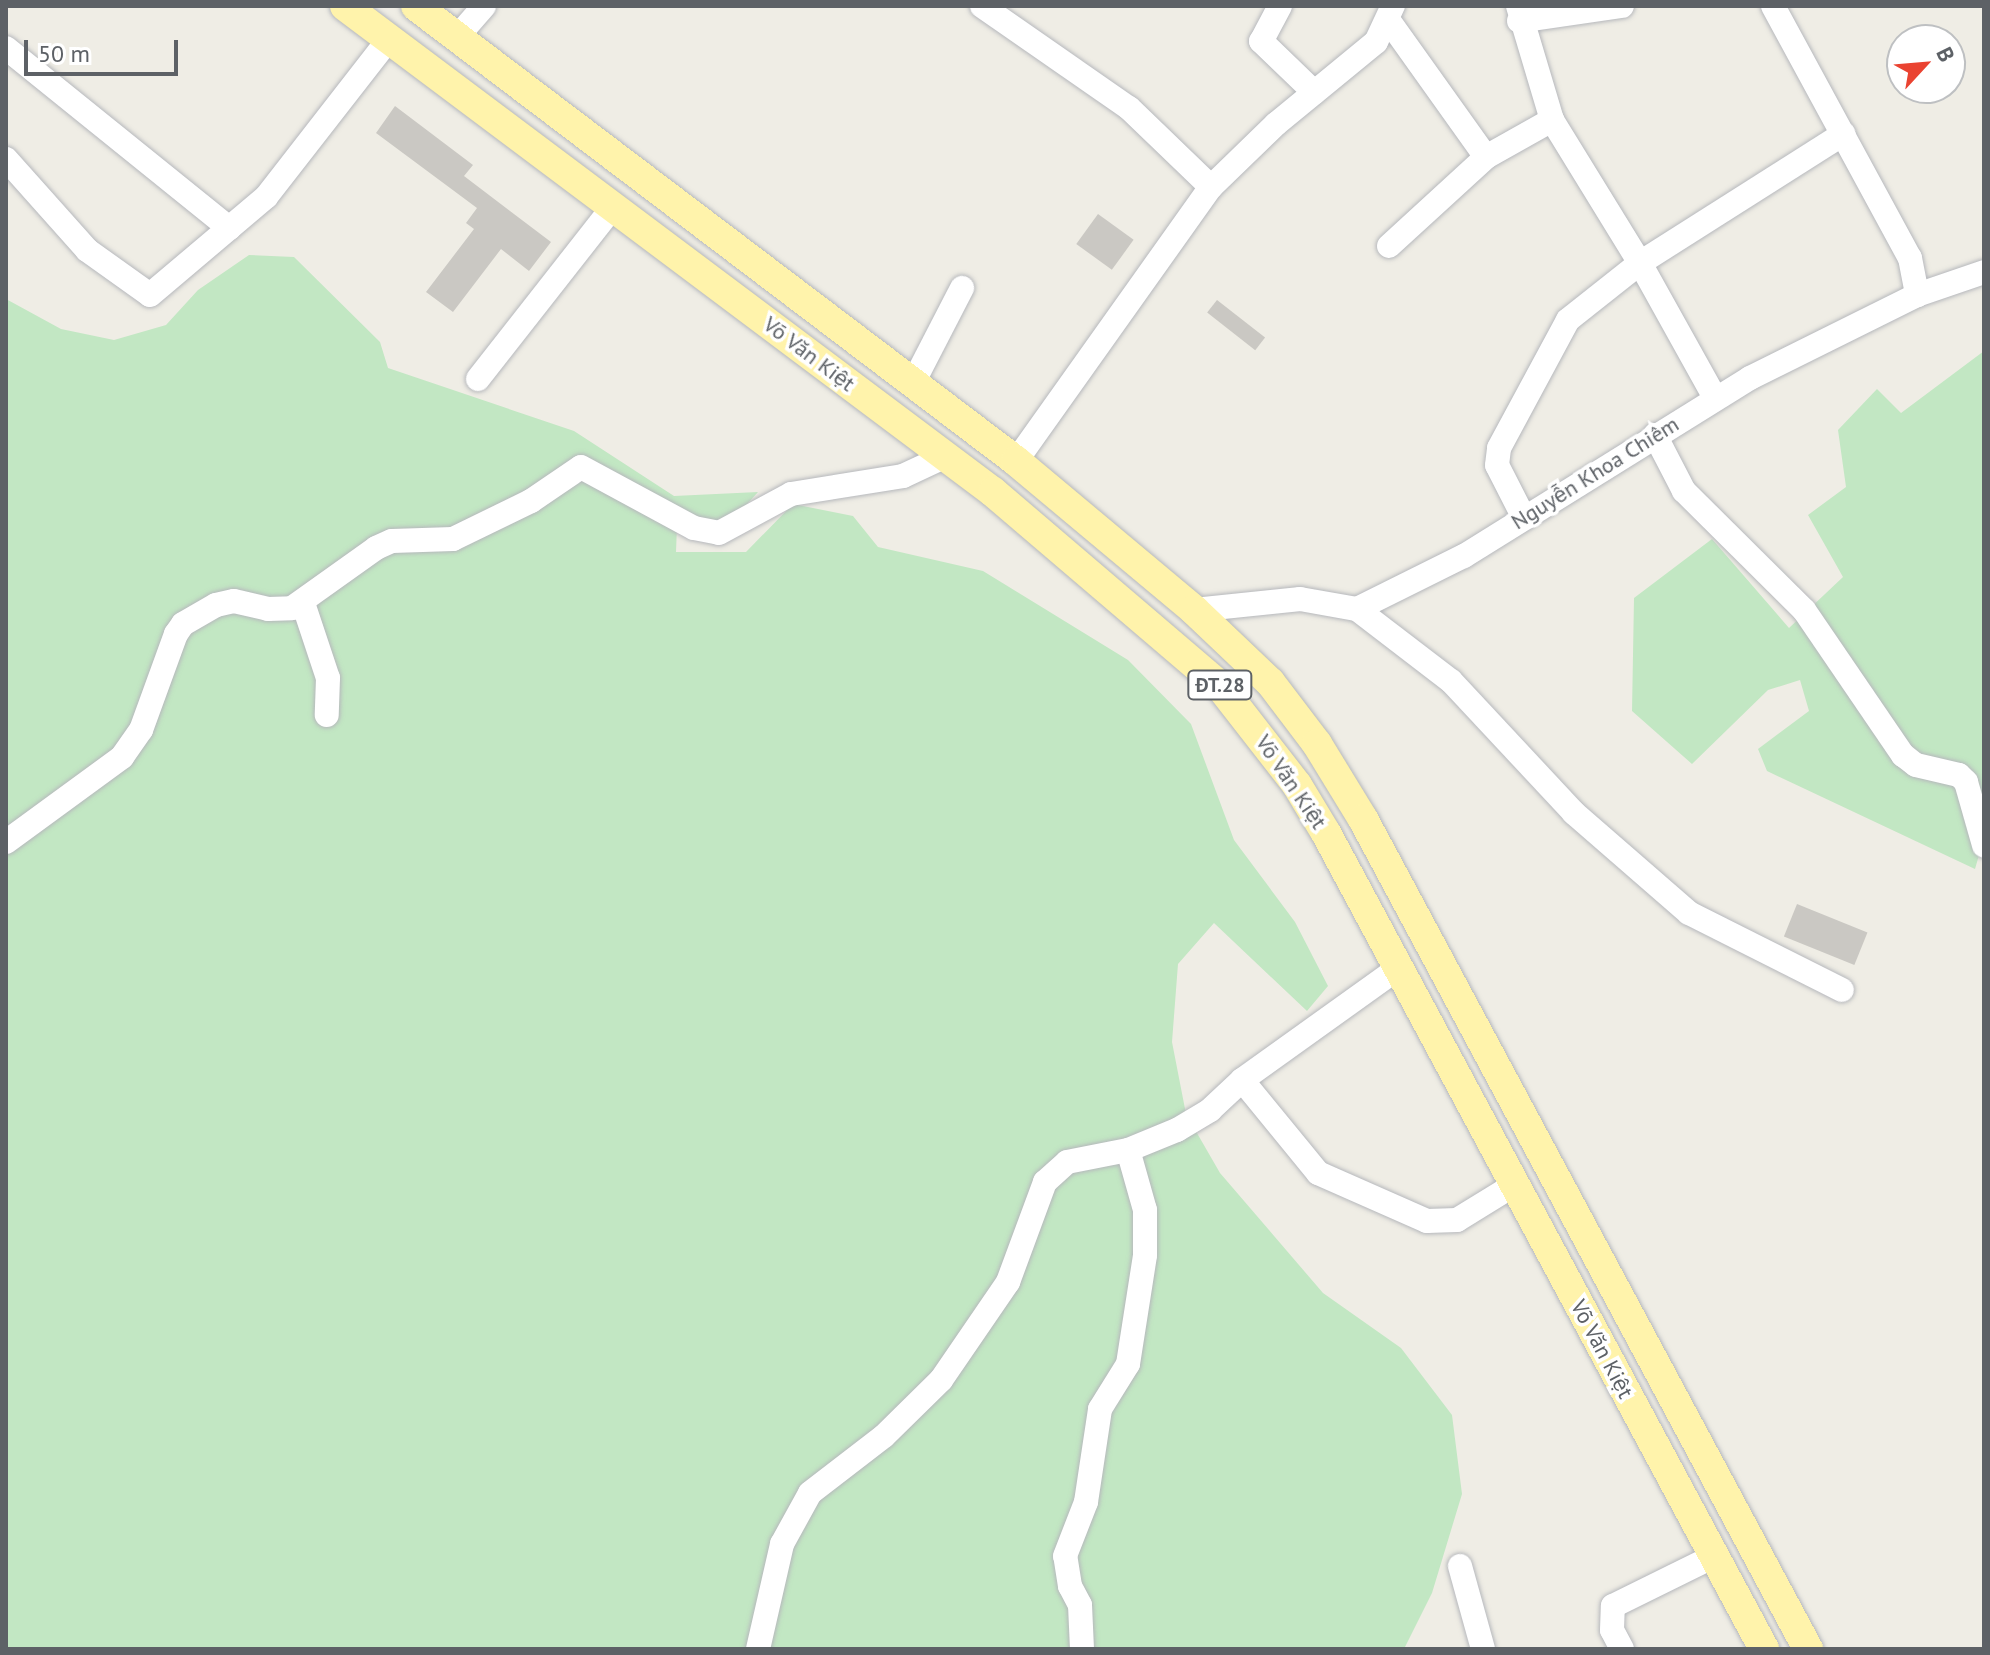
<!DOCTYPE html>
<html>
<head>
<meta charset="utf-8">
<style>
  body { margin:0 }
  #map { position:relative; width:1990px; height:1655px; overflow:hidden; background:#efede5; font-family:"PT Sans",sans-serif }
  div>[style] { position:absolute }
  .green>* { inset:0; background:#c2e7c3 }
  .building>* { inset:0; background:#cac8c3; transform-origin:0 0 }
  .roads { filter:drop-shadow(0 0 2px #b6b8bc) drop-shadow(0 0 2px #b6b8bc) }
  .minor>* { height:24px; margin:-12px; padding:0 12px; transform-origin:12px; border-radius:12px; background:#fff }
  .major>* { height:30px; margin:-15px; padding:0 15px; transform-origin:15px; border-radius:15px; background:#fff3ab }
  span { translate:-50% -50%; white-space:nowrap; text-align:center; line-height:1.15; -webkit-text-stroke:7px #fff; paint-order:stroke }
  .shield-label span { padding:2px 6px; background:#fff; border:2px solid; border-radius:6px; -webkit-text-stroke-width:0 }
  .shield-label { font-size:20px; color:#5d6166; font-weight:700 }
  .street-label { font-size:22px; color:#5d6166 }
  .frame { position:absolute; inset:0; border:8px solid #5d6166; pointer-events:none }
  .north { position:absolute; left:1886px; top:24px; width:80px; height:80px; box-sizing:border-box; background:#fff; border:2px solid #bec0c2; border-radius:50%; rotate:64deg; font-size:22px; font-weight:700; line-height:32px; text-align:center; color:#5d6166 }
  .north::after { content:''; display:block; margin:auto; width:28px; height:36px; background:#ea4331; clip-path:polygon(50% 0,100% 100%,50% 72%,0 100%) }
  .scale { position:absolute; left:24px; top:40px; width:154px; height:36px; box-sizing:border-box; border:4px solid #5d6166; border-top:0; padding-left:10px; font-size:24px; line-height:28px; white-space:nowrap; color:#5d6166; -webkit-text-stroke:6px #fff; paint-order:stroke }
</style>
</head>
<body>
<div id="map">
  <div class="green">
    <div style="clip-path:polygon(249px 255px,294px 257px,380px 342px,388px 368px,574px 431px,674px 496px,758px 492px,739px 513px,703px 532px,677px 526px,676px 552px,746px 552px,793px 504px,853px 516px,878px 547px,983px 571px,1128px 660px,1191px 724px,1234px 840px,1295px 922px,1328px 986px,1307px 1011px,1214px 923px,1178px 964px,1172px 1042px,1186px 1114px,1220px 1173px,1323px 1293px,1401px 1348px,1452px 1415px,1462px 1494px,1432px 1593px,1404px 1649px,6px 1649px,6px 299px,61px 329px,114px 340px,166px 325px,198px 290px)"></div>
    <div style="clip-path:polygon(1984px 351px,1984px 838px,1975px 869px,1767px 771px,1758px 749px,1809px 711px,1800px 680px,1768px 690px,1692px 764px,1632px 711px,1634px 598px,1712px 539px,1789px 628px,1843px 577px,1808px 515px,1846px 487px,1838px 430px,1877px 389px,1901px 413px)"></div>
  </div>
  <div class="building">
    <div style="clip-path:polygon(395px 106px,473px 165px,464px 176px,551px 242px,529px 271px,501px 249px,453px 312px,426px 292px,474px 229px,466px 223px,477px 208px,376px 133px)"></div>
    <div style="left:1098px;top:214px;width:44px;height:37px;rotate:36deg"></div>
    <div style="left:1217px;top:300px;width:61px;height:16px;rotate:38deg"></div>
    <div style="left:1797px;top:904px;width:76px;height:35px;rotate:22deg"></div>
  </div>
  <div class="roads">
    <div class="minor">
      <div style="left:982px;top:6px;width:179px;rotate:34.8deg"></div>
      <div style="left:1129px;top:108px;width:114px;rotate:43.9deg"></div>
      <div style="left:1280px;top:6px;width:40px;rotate:118deg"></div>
      <div style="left:1261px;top:41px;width:74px;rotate:43.9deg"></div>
      <div style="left:1518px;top:6px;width:119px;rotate:73.4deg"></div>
      <div style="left:1552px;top:120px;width:168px;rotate:58.4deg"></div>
      <div style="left:1640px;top:263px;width:154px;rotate:60.9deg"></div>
      <div style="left:1773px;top:6px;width:287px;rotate:61.5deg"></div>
      <div style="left:1910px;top:258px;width:38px;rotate:79deg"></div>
      <div style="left:1389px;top:21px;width:167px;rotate:54.5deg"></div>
      <div style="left:1486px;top:157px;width:76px;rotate:-29.3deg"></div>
      <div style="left:1519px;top:21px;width:104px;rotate:-8.3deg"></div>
      <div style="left:457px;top:37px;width:41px;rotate:-48.9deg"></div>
      <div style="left:6px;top:48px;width:287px;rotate:38.9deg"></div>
      <div style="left:6px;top:159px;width:122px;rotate:48.3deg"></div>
      <div style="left:87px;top:250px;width:77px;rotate:35.5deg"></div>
      <div style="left:150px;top:295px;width:152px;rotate:-40.2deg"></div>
      <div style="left:266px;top:197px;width:200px;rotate:-52.1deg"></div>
      <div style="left:1389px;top:246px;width:132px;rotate:-42.5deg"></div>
      <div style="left:478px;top:379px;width:219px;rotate:-51.9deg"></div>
      <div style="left:913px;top:383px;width:107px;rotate:-62.7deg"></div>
      <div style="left:1655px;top:435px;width:63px;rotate:62.6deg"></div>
      <div style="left:1684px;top:491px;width:169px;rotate:44.8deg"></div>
      <div style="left:1804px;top:610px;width:176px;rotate:55.7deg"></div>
      <div style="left:1903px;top:755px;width:16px;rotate:38deg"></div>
      <div style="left:1916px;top:765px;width:44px;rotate:13.1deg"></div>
      <div style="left:1959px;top:775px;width:10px;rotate:45deg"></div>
      <div style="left:1966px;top:782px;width:66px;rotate:74.1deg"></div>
      <div style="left:1016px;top:461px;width:336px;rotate:-54.6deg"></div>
      <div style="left:1211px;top:187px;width:91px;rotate:-44.1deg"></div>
      <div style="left:1276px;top:124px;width:129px;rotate:-39.4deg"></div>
      <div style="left:1376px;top:42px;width:40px;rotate:-65deg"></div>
      <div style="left:1524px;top:518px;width:59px;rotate:-117deg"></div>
      <div style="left:1497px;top:465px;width:17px;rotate:-83deg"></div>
      <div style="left:1499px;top:448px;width:145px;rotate:-61.7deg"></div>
      <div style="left:1568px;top:320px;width:92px;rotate:-38.4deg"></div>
      <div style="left:1640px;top:263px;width:241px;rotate:-32.4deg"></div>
      <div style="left:303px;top:603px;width:79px;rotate:71.6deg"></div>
      <div style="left:328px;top:678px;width:37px;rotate:92deg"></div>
      <div style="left:1357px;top:609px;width:118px;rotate:37.5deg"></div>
      <div style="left:1451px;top:681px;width:180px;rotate:47deg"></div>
      <div style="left:1574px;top:813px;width:152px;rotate:41deg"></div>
      <div style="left:1689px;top:913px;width:171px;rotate:26.7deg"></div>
      <div style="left:1194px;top:610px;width:107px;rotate:-5.9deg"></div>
      <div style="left:1300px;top:599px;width:58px;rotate:10deg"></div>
      <div style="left:1357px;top:609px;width:119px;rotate:-26.4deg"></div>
      <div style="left:1464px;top:556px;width:337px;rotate:-31.9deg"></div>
      <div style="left:1750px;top:378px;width:186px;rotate:-26.4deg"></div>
      <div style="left:1917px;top:295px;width:71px;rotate:-18.9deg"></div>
      <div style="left:6px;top:842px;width:144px;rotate:-36.2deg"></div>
      <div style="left:122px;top:757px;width:33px;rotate:-55deg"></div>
      <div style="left:141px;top:730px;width:102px;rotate:-70deg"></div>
      <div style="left:176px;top:634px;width:12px;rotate:-55deg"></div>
      <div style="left:183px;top:624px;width:38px;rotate:-30deg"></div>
      <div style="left:216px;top:605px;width:18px;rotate:-13deg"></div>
      <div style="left:234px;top:601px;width:35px;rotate:13deg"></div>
      <div style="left:268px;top:609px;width:24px;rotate:-2deg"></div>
      <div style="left:292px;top:608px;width:103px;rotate:-35.5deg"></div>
      <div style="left:376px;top:548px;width:17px;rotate:-24deg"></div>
      <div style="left:392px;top:541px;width:61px;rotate:-1.9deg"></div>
      <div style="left:453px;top:539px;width:87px;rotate:-26deg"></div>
      <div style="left:531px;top:501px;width:60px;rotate:-34.2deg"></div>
      <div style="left:581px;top:467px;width:128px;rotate:28.4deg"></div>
      <div style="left:694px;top:528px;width:25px;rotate:11deg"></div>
      <div style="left:719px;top:533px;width:82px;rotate:-28.4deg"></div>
      <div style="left:791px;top:494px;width:113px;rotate:-9.1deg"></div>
      <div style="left:903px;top:476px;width:47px;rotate:-24.9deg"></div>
      <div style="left:1242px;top:1080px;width:191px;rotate:-35.6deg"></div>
      <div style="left:1460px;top:1566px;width:86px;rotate:74.5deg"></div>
      <div style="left:758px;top:1649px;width:108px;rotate:-77.1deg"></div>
      <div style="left:782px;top:1544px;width:58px;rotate:-61.2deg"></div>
      <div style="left:810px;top:1493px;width:93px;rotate:-37.6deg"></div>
      <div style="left:884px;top:1436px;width:80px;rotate:-44.5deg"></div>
      <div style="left:941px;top:1380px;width:119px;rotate:-55.6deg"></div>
      <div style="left:1008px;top:1282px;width:107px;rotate:-69.7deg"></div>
      <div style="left:1045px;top:1182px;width:30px;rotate:-42deg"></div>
      <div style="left:1067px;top:1162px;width:62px;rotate:-11.1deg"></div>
      <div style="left:1128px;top:1150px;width:53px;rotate:-22.2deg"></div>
      <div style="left:1177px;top:1130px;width:39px;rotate:-31deg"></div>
      <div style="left:1210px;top:1110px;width:44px;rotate:-43.2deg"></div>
      <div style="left:1242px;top:1080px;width:120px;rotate:50.7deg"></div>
      <div style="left:1318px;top:1173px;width:119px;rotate:23.8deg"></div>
      <div style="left:1427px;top:1221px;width:30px;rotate:-2deg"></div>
      <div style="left:1457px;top:1220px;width:67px;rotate:-31.6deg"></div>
      <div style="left:1082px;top:1649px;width:44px;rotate:-92.6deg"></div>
      <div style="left:1080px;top:1605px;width:21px;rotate:-118deg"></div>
      <div style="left:1070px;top:1586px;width:30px;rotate:-99deg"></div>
      <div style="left:1065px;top:1556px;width:58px;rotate:-68.7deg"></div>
      <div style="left:1086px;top:1502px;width:94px;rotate:-81.4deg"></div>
      <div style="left:1100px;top:1409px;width:53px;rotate:-58.1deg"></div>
      <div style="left:1128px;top:1364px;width:110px;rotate:-81.1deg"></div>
      <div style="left:1145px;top:1255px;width:45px;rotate:-90deg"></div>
      <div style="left:1145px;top:1210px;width:62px;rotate:-105.8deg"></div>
      <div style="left:1622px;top:1649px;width:21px;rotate:-118deg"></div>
      <div style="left:1612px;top:1630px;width:24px;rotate:-88deg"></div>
      <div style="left:1613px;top:1606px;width:113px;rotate:-26.3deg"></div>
    </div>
    <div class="major">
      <div style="left:345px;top:6px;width:810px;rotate:36.87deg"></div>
      <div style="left:993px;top:492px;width:299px;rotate:40.5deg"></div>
      <div style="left:1220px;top:686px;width:125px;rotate:52.1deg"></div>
      <div style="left:1297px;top:785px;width:56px;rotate:58.9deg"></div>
      <div style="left:1326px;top:833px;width:926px;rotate:61.77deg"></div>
      <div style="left:416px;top:6px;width:753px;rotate:37.17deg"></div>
      <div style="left:1016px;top:461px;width:232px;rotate:39.9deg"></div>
      <div style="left:1194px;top:610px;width:105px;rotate:43.5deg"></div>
      <div style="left:1270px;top:682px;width:78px;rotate:52.8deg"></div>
      <div style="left:1317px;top:744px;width:88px;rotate:58.5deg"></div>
      <div style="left:1363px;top:819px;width:942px;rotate:61.8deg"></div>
    </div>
  </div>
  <div class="shield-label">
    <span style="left:1220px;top:685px">ĐT.28</span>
  </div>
  <div class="street-label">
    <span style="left:809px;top:354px;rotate:37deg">Võ Văn Kiệt</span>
    <span style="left:1595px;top:473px;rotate:-32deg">Nguyễn Khoa Chiêm</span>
    <span style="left:1291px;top:782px;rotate:56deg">Võ Văn Kiệt</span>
    <span style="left:1602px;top:1349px;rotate:62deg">Võ Văn Kiệt</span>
  </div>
  <div class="frame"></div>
  <div class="north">B</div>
  <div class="scale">50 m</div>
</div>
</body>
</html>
